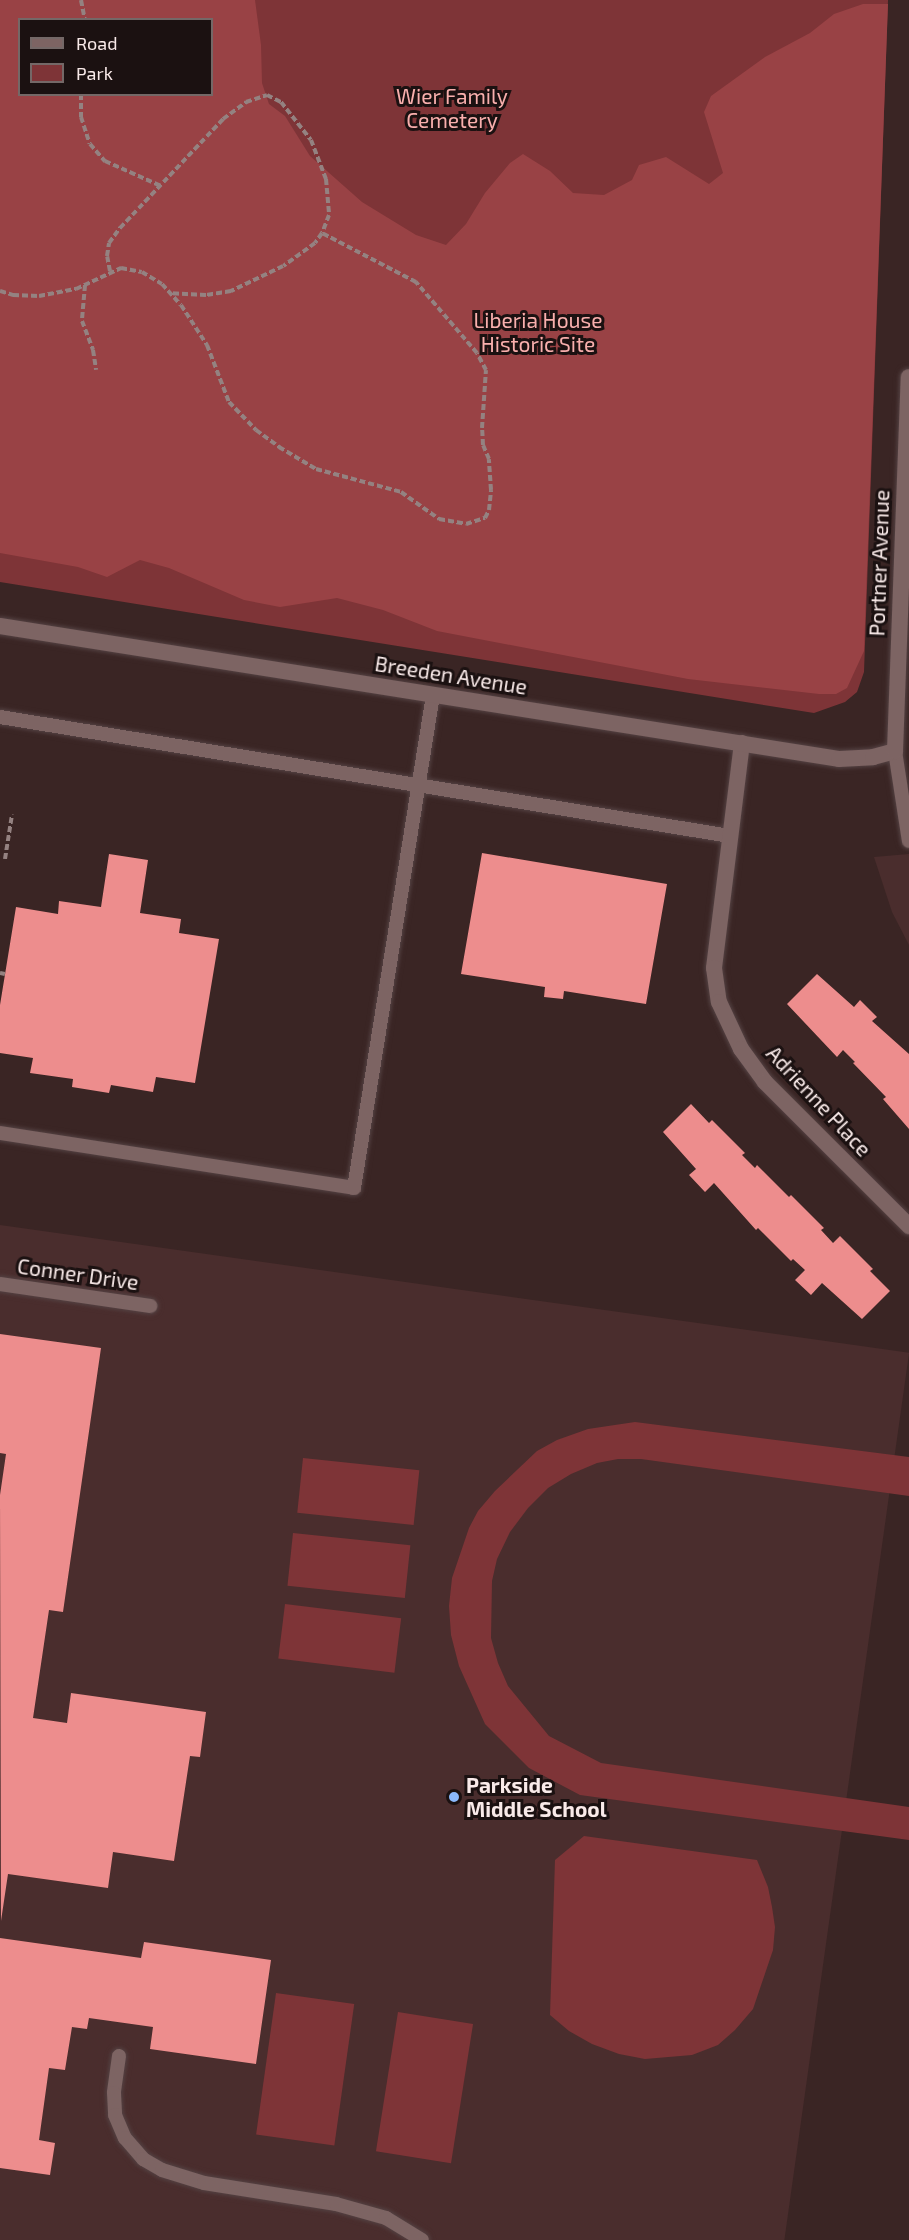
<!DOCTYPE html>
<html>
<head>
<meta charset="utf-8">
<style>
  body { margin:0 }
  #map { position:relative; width:909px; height:2240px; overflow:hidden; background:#3a2524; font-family:"Exo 2",sans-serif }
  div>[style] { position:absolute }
  .built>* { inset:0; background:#4a2d2d; transform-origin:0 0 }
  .green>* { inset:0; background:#7e3437; transform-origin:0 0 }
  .forest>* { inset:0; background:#994245 }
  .building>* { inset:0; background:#ed8d8d }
  .path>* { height:4px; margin-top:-2px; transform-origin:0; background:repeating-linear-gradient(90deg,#948281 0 6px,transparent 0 9px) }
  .roads { filter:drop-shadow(0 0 2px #544243) drop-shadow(0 0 2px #544243) }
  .service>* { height:14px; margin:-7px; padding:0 7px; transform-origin:7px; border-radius:7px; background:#7d6463 }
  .minor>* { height:16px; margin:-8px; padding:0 8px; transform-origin:8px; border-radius:8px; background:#7d6463 }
  .tertiary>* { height:16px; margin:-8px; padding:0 8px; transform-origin:8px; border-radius:8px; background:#7d6463 }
  .dots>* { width:16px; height:16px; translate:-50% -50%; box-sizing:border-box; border:3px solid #1b1111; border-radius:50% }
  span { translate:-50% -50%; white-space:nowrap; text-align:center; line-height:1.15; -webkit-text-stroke:6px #1b1111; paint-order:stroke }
  .park-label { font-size:21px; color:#f9afad }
  .street-label { font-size:21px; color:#f9eae9 }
  .poi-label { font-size:21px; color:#f9eae9; font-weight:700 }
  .left { translate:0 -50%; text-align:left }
  .legend { position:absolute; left:18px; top:18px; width:195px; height:78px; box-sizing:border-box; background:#1b1111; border:2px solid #746867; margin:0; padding:8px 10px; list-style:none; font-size:18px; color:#f9eae9 }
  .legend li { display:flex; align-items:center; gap:12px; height:30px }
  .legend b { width:30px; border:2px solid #746867 }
</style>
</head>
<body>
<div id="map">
  <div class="built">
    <div style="clip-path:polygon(909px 854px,909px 945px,892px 912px,874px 857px)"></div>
    <div style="left:0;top:1225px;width:918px;height:1015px;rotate:8deg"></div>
  </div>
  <div class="green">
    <div style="clip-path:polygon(evenodd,0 0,888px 0,864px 672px,857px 692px,845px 702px,814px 713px,0 582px,0 0,20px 20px,212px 20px,212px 94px,20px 94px,20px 20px)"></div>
    <div style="clip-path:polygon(635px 1422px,909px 1457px,909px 1496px,641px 1459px,618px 1459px,597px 1463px,571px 1474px,548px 1488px,528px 1508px,510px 1532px,497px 1559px,492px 1581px,491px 1638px,498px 1663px,508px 1686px,549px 1736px,601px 1763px,909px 1807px,909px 1840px,580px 1795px,529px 1768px,485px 1724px,459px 1666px,451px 1635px,449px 1606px,452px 1578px,469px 1528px,478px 1511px,495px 1491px,537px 1451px,557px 1440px,588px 1429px)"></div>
    <div style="left:303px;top:1458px;width:117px;height:55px;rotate:6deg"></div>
    <div style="left:293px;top:1533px;width:118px;height:53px;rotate:6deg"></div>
    <div style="left:285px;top:1604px;width:117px;height:55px;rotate:7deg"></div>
    <div style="clip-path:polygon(584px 1836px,757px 1860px,768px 1887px,772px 1907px,775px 1927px,773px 1950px,753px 2009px,735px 2030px,718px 2045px,692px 2055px,645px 2059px,619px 2054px,592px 2044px,569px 2031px,550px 2015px,555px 1860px)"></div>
    <div style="left:276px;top:1993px;width:79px;height:143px;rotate:8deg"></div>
    <div style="left:398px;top:2012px;width:76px;height:141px;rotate:9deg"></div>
  </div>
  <div class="forest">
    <div style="clip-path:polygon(evenodd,0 0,255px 0,261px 45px,262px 83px,269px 104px,285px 116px,310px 156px,362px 202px,416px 235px,446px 245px,466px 224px,485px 193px,510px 163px,523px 154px,550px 171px,573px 193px,604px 195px,632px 180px,639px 165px,666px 157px,709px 184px,723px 173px,704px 112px,711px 96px,765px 57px,810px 33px,834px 14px,863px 4px,888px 4px,864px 651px,847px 688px,836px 694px,819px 694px,688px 679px,437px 631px,383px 610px,337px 598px,280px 607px,244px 600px,169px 568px,140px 560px,107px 577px,78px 567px,0 553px,0 0,20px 20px,212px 20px,212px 94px,20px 94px,20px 20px)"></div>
  </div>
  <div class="building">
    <div style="clip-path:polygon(482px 853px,667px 884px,646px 1004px,564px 991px,563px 999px,544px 997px,545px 987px,461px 974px)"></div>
    <div style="clip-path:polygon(109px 854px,148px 860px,140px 913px,181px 919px,179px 933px,219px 939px,195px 1083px,156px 1077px,153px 1092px,111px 1085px,109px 1093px,72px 1087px,73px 1079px,30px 1073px,33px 1058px,0 1053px,0 1005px,16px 907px,58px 914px,59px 901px,101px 907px)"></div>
    <div style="clip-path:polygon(817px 974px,854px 1007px,860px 1000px,877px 1017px,872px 1021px,909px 1054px,909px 1129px,883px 1099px,886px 1097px,853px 1063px,855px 1062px,843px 1050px,837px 1057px,787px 1004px)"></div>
    <div style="clip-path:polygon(691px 1104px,709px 1123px,712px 1120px,745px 1153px,742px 1155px,755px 1168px,757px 1165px,789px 1197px,791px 1195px,824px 1228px,821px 1230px,833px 1243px,840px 1236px,873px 1269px,870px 1271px,890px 1291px,862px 1319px,822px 1283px,811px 1295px,795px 1280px,805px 1270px,793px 1259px,791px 1261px,758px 1228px,756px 1230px,714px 1183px,705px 1192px,689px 1175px,696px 1169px,663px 1132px)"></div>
    <div style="clip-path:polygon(0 1334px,101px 1348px,63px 1612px,49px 1610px,33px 1718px,67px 1723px,71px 1693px,206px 1712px,200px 1757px,190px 1756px,174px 1861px,113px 1852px,108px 1888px,8px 1874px,1px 1921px,0 1495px,6px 1454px,0 1453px)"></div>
    <div style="clip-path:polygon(0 1938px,141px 1958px,144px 1942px,271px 1960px,256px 2064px,150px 2049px,153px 2027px,89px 2018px,87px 2029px,72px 2027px,65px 2070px,49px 2068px,39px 2140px,55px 2143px,50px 2175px,0 2168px)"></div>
  </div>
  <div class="path">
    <div style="left:81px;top:0;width:20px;rotate:79deg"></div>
    <div style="left:81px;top:94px;width:23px;rotate:90deg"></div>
    <div style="left:81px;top:117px;width:28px;rotate:72deg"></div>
    <div style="left:90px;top:144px;width:23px;rotate:49deg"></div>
    <div style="left:105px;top:161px;width:61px;rotate:24.1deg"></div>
    <div style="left:110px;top:271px;width:15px;rotate:-101deg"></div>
    <div style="left:107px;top:256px;width:13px;rotate:-81deg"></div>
    <div style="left:109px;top:243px;width:19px;rotate:-54deg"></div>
    <div style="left:120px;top:228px;width:150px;rotate:-46.6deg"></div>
    <div style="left:223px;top:119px;width:29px;rotate:-36deg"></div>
    <div style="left:246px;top:102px;width:22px;rotate:-18deg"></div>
    <div style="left:267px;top:95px;width:16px;rotate:27deg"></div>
    <div style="left:281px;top:102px;width:48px;rotate:51.7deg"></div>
    <div style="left:311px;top:140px;width:42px;rotate:69deg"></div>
    <div style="left:326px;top:179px;width:36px;rotate:85deg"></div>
    <div style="left:329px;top:215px;width:19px;rotate:111deg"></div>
    <div style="left:322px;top:233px;width:12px;rotate:125deg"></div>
    <div style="left:315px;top:243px;width:39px;rotate:144deg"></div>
    <div style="left:283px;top:266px;width:58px;rotate:154.3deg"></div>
    <div style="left:231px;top:291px;width:25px;rotate:171deg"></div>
    <div style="left:206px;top:295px;width:35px;rotate:-177deg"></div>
    <div style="left:85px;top:285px;width:36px;rotate:95deg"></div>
    <div style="left:82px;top:321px;width:31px;rotate:69deg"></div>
    <div style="left:93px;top:350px;width:20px;rotate:81deg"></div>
    <div style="left:0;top:291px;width:14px;rotate:17deg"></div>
    <div style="left:13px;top:295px;width:26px;rotate:2deg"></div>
    <div style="left:39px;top:296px;width:38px;rotate:-11deg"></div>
    <div style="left:76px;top:289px;width:50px;rotate:-25deg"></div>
    <div style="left:121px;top:268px;width:21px;rotate:11deg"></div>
    <div style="left:142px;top:272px;width:23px;rotate:31deg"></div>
    <div style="left:162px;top:284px;width:28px;rotate:48deg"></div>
    <div style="left:181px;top:305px;width:48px;rotate:57deg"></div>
    <div style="left:207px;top:345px;width:61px;rotate:68.9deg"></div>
    <div style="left:229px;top:402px;width:39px;rotate:46deg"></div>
    <div style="left:256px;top:430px;width:29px;rotate:36deg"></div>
    <div style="left:279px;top:447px;width:43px;rotate:30.7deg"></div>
    <div style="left:316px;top:469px;width:88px;rotate:15.1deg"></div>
    <div style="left:401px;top:492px;width:47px;rotate:35.4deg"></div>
    <div style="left:439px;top:519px;width:27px;rotate:10deg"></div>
    <div style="left:466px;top:524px;width:20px;rotate:-18deg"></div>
    <div style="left:485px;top:518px;width:9px;rotate:-63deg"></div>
    <div style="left:489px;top:510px;width:20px;rotate:-84deg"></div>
    <div style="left:491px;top:490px;width:31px;rotate:-94deg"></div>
    <div style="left:489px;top:459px;width:15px;rotate:-113deg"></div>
    <div style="left:483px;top:445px;width:17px;rotate:-93deg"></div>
    <div style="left:482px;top:428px;width:58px;rotate:-86.1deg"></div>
    <div style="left:486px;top:370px;width:19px;rotate:-118deg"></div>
    <div style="left:477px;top:353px;width:94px;rotate:-130.7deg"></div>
    <div style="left:416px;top:282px;width:106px;rotate:-152.5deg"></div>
    <div style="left:5px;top:859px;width:45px;rotate:-81deg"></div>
    <div style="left:0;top:973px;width:5px;rotate:11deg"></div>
  </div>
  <div class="roads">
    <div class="service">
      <div style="left:0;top:717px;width:740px;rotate:9.26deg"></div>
      <div style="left:895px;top:751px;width:91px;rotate:81.2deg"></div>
      <div style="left:0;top:1133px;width:358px;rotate:8.8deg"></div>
      <div style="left:354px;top:1188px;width:499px;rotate:-80.9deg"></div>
      <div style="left:0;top:1284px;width:152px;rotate:8.3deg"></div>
      <div style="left:119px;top:2056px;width:37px;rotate:98deg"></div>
      <div style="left:114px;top:2093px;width:22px;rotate:87deg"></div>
      <div style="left:115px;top:2115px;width:25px;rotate:67deg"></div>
      <div style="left:125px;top:2138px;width:28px;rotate:49deg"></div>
      <div style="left:143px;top:2159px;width:22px;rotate:30deg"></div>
      <div style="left:162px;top:2170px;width:44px;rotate:17.2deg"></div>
      <div style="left:204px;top:2183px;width:134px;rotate:9deg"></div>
      <div style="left:336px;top:2204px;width:52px;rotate:15.6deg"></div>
      <div style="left:386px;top:2218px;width:42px;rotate:31.4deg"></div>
    </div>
    <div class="minor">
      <div style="left:742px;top:743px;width:227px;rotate:97.1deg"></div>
      <div style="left:714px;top:968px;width:34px;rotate:82deg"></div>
      <div style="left:719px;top:1002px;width:52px;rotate:64.9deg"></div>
      <div style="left:741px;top:1049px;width:41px;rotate:54deg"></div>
      <div style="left:765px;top:1082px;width:204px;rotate:45deg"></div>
    </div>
    <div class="tertiary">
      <div style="left:0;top:626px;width:849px;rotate:9.01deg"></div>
      <div style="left:839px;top:759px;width:34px;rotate:-3deg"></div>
      <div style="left:873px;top:757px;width:23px;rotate:-15deg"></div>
      <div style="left:895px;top:751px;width:374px;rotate:-87.9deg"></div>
    </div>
  </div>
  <div class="dots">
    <div style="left:454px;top:1797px;background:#8bb9fc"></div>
  </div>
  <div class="park-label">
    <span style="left:452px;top:108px">Wier Family<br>Cemetery</span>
    <span style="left:538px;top:332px">Liberia House<br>Historic Site</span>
  </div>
  <div class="street-label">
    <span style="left:879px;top:563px;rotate:-88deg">Portner Avenue</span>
    <span style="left:451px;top:675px;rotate:9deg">Breeden Avenue</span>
    <span style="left:819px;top:1101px;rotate:47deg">Adrienne Place</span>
    <span style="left:78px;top:1274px;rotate:8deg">Conner Drive</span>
  </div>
  <div class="poi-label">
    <span class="left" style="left:466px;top:1797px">Parkside<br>Middle School</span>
  </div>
  <ul class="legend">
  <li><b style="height:8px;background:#7d6463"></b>Road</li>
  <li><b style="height:16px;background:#7e3437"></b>Park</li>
  </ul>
</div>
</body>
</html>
